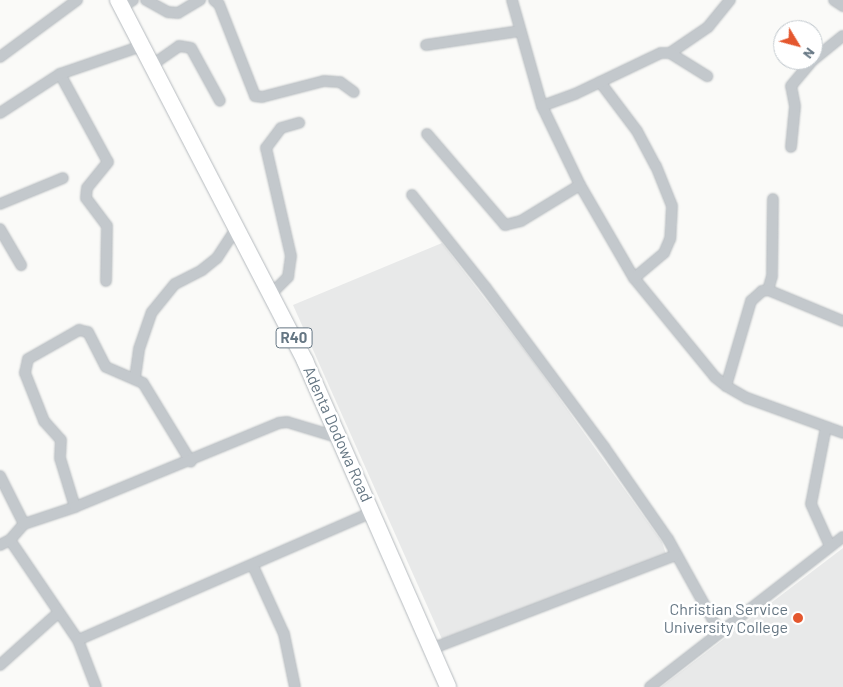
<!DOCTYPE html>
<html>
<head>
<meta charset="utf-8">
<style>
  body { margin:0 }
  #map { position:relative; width:843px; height:687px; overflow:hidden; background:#fafaf8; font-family:Barlow,sans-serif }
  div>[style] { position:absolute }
  .built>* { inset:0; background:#e8e9e9 }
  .roads { filter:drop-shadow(0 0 1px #b5babe) drop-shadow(0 0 1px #b5babe) }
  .street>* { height:10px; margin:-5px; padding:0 5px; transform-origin:5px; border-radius:5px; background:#c3c8cc }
  .primary>* { height:16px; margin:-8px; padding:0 8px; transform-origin:8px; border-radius:8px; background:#fff }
  .dots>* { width:14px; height:14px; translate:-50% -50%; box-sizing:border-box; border:2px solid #fff; border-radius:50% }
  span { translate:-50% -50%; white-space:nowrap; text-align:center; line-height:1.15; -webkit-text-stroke:5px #fff; paint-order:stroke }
  .shield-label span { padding:1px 4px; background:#fff; border:1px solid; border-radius:4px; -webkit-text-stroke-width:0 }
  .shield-label { font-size:15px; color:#657683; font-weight:700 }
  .street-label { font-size:16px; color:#657683 }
  .poi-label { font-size:16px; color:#657683 }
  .right { translate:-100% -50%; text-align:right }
  .north { position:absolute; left:773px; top:20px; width:50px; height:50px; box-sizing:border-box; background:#fff; border:1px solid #c1c8cd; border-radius:50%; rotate:127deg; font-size:14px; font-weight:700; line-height:20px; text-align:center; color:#657683 }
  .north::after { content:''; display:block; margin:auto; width:18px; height:22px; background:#e4572e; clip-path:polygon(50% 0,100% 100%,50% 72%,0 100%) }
</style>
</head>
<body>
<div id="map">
  <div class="built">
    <div style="clip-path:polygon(442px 243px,532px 360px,662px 542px,666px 554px,442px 639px,293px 305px)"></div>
    <div style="clip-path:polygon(843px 548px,843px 687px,661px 687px)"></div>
  </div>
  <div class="roads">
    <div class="street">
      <div style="left:146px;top:0;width:25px;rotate:29deg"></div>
      <div style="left:168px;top:12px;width:10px;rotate:6deg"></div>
      <div style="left:178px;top:13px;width:26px;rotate:-31deg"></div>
      <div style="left:214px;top:0;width:6px;rotate:39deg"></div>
      <div style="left:219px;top:4px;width:99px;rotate:68.6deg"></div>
      <div style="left:255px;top:96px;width:7px;rotate:8deg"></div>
      <div style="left:262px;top:97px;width:64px;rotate:-14.5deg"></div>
      <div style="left:324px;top:81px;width:16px;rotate:4deg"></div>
      <div style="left:340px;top:82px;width:17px;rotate:36deg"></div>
      <div style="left:512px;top:0;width:110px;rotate:74.2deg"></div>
      <div style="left:542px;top:106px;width:88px;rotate:64.3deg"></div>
      <div style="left:580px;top:185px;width:108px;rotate:59.9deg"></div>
      <div style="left:634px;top:278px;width:128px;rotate:50.7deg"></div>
      <div style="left:715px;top:377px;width:14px;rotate:39deg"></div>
      <div style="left:726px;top:386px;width:24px;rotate:30deg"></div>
      <div style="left:747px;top:398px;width:102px;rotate:20deg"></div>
      <div style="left:834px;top:0;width:11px;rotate:34deg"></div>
      <div style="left:122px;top:7px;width:13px;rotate:-32deg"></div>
      <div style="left:426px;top:45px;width:95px;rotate:-8.5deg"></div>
      <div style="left:670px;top:53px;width:46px;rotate:-34.4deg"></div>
      <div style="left:708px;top:27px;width:35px;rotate:-51deg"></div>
      <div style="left:0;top:57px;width:96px;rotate:-36.5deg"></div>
      <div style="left:813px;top:60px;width:38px;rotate:-39deg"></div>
      <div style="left:152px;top:65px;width:33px;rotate:-35deg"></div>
      <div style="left:179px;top:46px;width:12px;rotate:9deg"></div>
      <div style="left:191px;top:48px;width:60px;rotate:61.3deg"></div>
      <div style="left:60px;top:74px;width:100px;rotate:61.4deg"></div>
      <div style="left:108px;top:162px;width:33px;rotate:129deg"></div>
      <div style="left:87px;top:188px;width:10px;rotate:96deg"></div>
      <div style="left:86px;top:198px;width:35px;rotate:53deg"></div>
      <div style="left:107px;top:226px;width:55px;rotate:91deg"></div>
      <div style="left:600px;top:82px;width:61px;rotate:52.9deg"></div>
      <div style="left:637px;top:131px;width:40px;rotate:62deg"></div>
      <div style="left:656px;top:166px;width:43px;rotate:68.2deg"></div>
      <div style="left:672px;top:206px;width:33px;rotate:93deg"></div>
      <div style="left:670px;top:239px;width:15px;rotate:113deg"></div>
      <div style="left:664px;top:253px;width:39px;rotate:140deg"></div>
      <div style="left:542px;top:106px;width:35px;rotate:-20deg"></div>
      <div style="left:575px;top:94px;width:95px;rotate:-25.5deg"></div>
      <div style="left:661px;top:53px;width:9px"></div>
      <div style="left:670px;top:53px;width:44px;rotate:31.9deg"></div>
      <div style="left:0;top:113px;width:72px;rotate:-33deg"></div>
      <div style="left:60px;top:74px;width:87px;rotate:-18.9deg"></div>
      <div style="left:427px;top:134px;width:120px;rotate:49.4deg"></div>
      <div style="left:505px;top:225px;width:16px;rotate:-14deg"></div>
      <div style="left:521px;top:221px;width:69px;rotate:-31.4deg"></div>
      <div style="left:791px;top:147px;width:41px;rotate:-84.4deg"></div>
      <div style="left:795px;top:106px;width:20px;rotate:-101deg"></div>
      <div style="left:791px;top:86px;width:34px;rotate:-50deg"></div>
      <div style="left:412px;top:195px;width:119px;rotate:51.5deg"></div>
      <div style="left:486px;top:288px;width:198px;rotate:53.4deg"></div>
      <div style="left:604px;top:447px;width:112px;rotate:55.2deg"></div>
      <div style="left:668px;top:539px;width:107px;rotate:61deg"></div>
      <div style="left:0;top:204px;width:68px;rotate:-22.4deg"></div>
      <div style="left:0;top:229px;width:42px;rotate:59.7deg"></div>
      <div style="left:768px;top:290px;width:15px;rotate:-74deg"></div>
      <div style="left:772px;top:276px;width:77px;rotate:-89.3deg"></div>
      <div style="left:272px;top:293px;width:23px;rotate:-45deg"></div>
      <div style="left:288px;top:277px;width:21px;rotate:-82deg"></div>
      <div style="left:291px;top:256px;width:111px;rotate:-103deg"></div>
      <div style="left:266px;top:148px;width:25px;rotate:-53deg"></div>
      <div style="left:281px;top:128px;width:19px;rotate:-16deg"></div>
      <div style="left:135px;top:378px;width:29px;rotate:-82deg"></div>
      <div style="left:139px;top:349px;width:39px;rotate:-71deg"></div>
      <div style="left:152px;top:312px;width:36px;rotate:-51deg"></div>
      <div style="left:175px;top:284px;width:30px;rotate:-27deg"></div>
      <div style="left:202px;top:270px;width:19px;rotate:-39deg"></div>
      <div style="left:217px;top:258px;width:35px;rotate:-57deg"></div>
      <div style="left:726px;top:386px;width:89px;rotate:-73.6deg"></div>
      <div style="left:751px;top:301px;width:15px;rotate:-42deg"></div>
      <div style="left:762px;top:291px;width:6px;rotate:-9deg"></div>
      <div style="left:768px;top:290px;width:81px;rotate:22.5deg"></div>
      <div style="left:826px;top:427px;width:78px;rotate:101deg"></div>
      <div style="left:811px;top:504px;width:46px;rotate:65.7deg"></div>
      <div style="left:0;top:476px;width:54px;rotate:63.4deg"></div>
      <div style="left:75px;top:507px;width:51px;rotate:-107deg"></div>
      <div style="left:60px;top:458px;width:18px;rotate:-87deg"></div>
      <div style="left:61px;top:440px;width:25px;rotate:-132deg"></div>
      <div style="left:44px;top:421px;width:52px;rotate:-111.6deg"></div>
      <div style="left:25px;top:373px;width:14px;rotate:-78deg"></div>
      <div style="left:28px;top:359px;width:59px;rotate:-29.6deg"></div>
      <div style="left:79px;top:330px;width:9px;rotate:13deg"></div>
      <div style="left:88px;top:332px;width:39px;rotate:63deg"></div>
      <div style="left:106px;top:367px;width:40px;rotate:23.4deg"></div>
      <div style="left:143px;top:383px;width:92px;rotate:58.7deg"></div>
      <div style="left:10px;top:540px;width:121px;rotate:55.8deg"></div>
      <div style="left:78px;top:640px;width:50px;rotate:69deg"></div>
      <div style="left:0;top:545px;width:11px;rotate:-27deg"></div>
      <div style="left:10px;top:540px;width:21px;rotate:-49deg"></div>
      <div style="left:24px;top:524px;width:54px;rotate:-18.4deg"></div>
      <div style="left:75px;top:507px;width:221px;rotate:-22.4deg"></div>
      <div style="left:279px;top:423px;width:8px;rotate:-7deg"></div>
      <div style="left:287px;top:422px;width:55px;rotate:16.8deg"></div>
      <div style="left:253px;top:566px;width:75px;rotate:65.5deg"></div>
      <div style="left:284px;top:634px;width:54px;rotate:78.3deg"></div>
      <div style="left:78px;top:640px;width:322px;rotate:-23.5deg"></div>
      <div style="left:431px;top:649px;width:262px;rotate:-21deg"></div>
      <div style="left:0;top:665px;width:79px;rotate:-41.9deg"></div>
      <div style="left:650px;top:687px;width:244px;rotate:-37.9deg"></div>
    </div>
    <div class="primary">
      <div style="left:118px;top:0;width:407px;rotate:62.6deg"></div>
      <div style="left:305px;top:361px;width:356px;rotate:66.3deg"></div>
    </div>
  </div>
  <div class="dots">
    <div style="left:798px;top:618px;background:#e4572e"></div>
  </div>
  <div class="shield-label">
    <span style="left:294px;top:338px">R40</span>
  </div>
  <div class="street-label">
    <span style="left:338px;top:434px;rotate:66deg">Adenta Dodowa Road</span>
  </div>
  <div class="poi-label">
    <span class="right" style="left:788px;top:618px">Christian Service<br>University College</span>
  </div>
  <div class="north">N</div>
</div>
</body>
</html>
